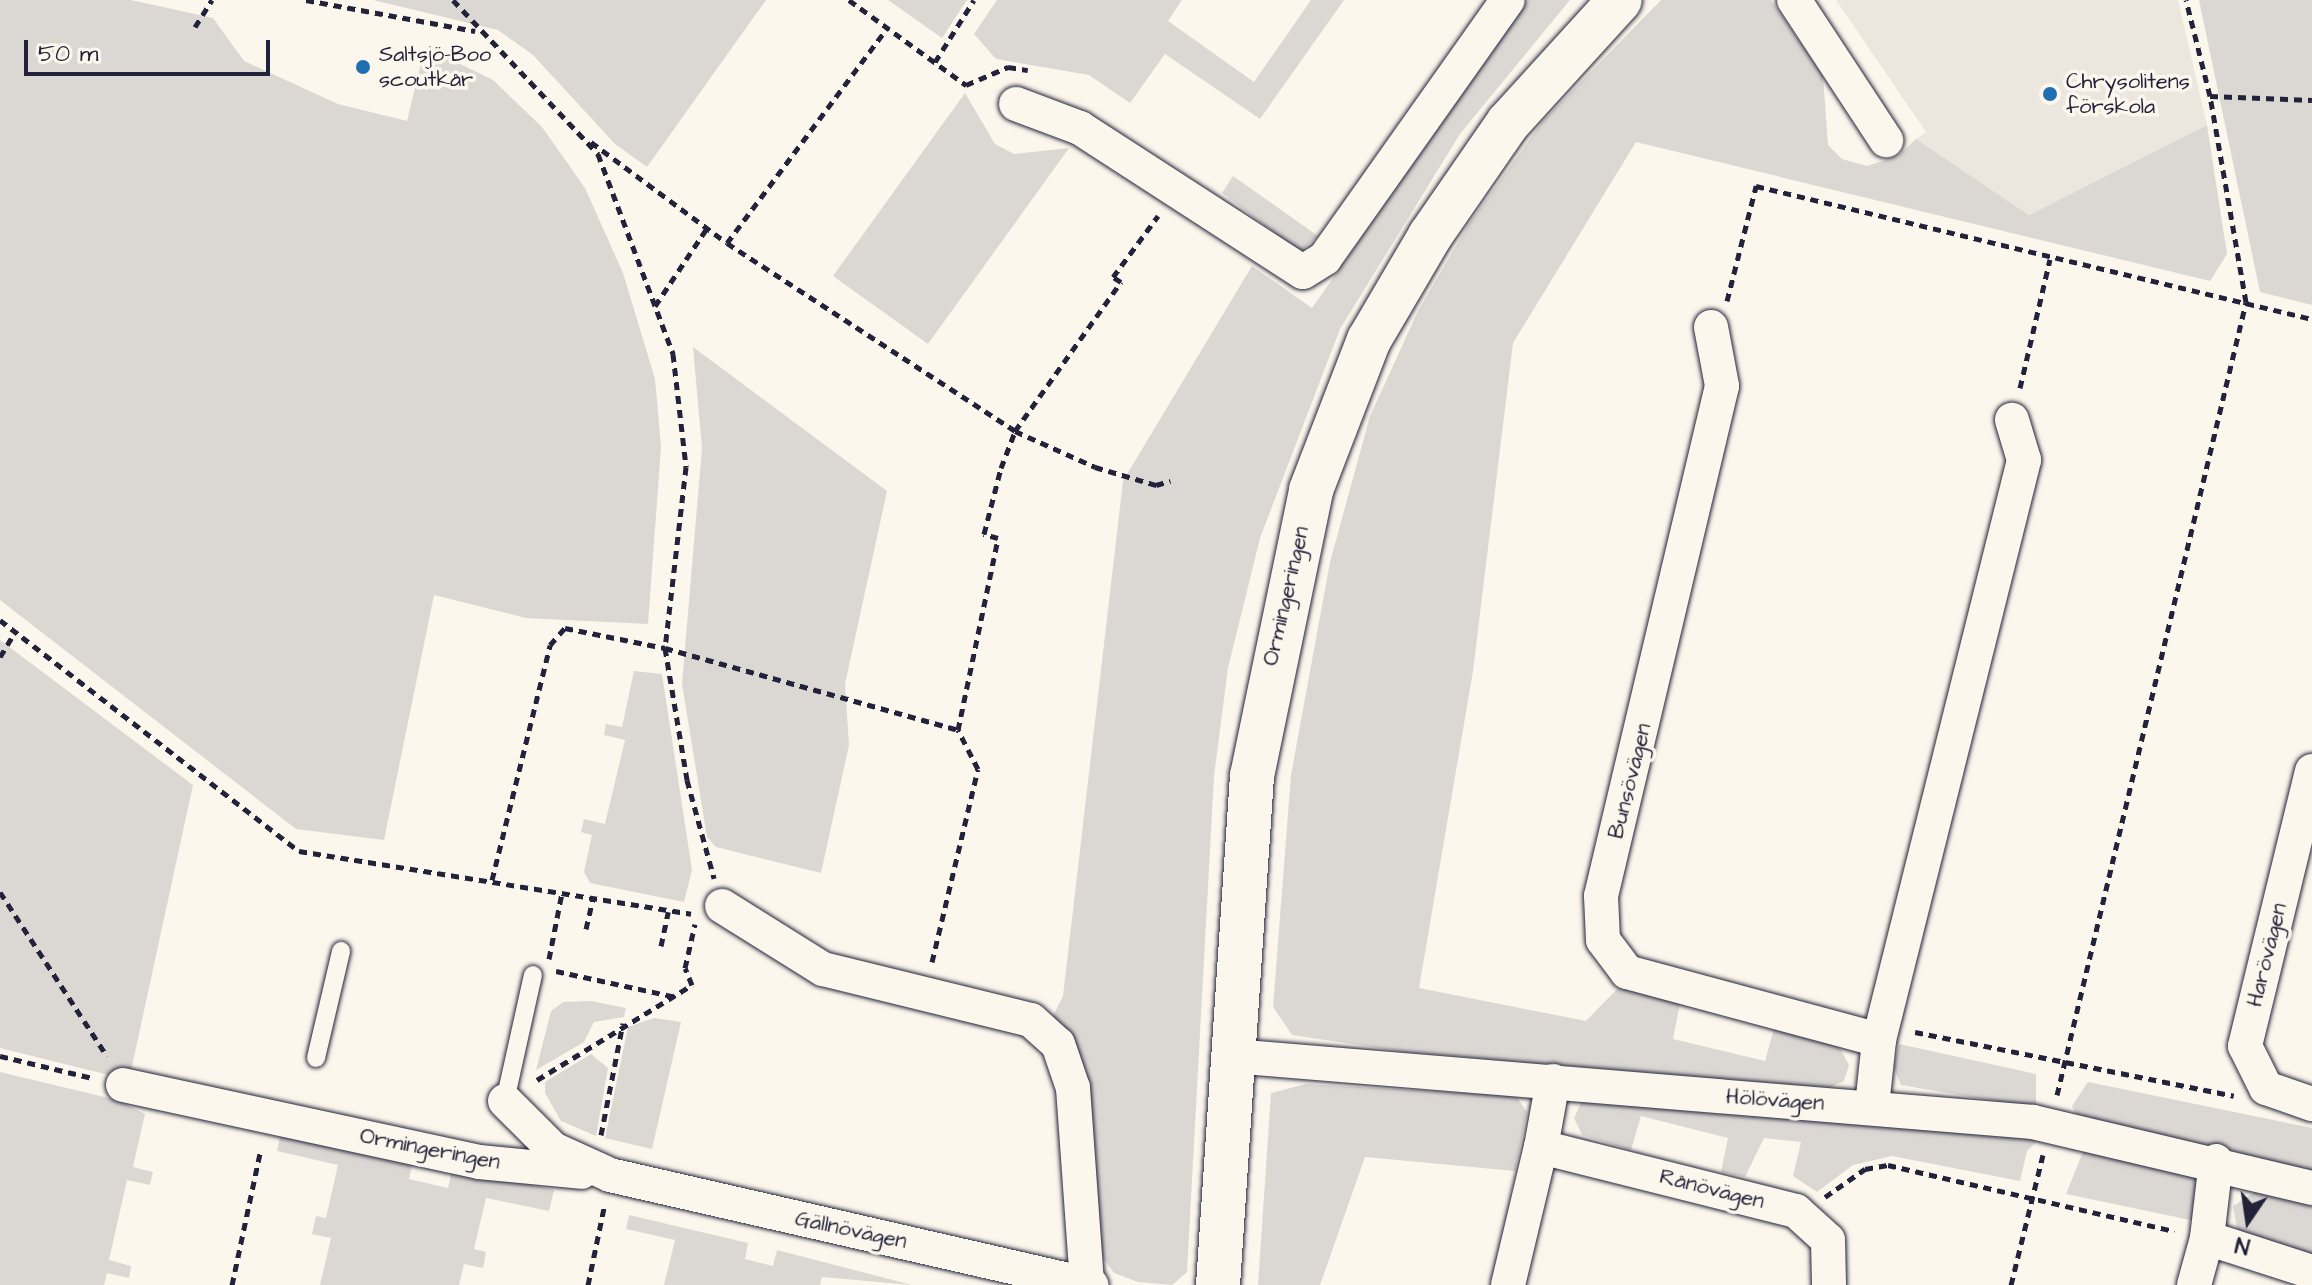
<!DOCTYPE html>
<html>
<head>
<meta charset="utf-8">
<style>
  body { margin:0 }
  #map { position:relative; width:2312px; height:1285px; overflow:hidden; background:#fbf7ec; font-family:"Architects Daughter",sans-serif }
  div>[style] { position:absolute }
  .built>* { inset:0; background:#ebe7df }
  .green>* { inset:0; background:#dbd8d3 }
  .path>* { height:5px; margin-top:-2.5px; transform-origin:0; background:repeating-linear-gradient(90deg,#22223b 0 8px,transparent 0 14px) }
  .roads { filter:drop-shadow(0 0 2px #22223b) drop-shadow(0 0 2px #22223b) }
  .service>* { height:18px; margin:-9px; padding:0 9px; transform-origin:9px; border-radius:9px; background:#fbf7ec }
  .minor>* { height:34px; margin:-17px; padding:0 17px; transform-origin:17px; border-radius:17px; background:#fbf7ec }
  .tertiary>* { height:44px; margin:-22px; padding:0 22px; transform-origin:22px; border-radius:22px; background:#fbf7ec }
  .dots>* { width:22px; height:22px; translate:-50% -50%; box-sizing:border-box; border:4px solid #fbf7ec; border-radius:50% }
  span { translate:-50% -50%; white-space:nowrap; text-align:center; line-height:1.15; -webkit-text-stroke:7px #fbf7ec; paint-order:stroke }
  .poi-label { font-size:22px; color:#22223b }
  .left { translate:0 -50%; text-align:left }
  .street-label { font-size:22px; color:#22223b }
  .north { position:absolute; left:2208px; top:1181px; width:80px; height:80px; -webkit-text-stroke:6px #fbf7ec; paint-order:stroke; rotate:193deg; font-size:22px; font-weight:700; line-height:32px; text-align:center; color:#22223b }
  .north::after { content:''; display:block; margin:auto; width:28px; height:36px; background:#22223b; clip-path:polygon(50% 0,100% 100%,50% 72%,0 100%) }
  .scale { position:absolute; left:24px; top:40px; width:246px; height:36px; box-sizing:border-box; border:4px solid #22223b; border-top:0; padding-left:10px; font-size:24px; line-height:28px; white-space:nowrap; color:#22223b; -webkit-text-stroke:6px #fbf7ec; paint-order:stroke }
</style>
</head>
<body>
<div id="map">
  <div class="built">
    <div style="clip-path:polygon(1836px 0,2178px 0,2207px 125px,2029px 215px,1916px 139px,1926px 132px)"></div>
  </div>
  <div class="green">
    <div style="clip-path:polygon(0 0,131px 0,213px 18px,244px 61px,338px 104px,407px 121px,422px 59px,450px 59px,493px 80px,542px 127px,585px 188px,623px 273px,655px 379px,661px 447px,648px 624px,526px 618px,434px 595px,384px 840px,296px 829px,0 600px)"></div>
    <div style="clip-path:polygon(373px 0,766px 0,647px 167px,615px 144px,533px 55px,498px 30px)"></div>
    <div style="clip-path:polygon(888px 0,967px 0,942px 38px)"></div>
    <div style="clip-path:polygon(997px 0,1182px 0,1168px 21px,1254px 82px,1311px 0,1344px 0,1260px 119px,1165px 54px,1130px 103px,1089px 75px,996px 59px,974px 34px)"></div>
    <div style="clip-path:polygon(1528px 0,1570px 0,1460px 134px,1340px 329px,1260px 538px,1228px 668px,1214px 776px,1187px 1272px,1172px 1285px,1138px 1282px,1114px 1273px,1101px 1255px,1052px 1018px,1063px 996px,1123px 481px,1252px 266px,1312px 308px)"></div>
    <div style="clip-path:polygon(1661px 0,1771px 0,1823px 76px,1828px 145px,1842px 159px,1867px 166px,1898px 156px,1916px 139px,2029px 215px,2207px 125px,2227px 254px,2210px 281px,1636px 142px,1513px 343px,1473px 671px,1419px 988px,1586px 1021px,1619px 987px,1680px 1004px,1673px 1039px,1765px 1061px,1774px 1029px,1838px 1045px,1849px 1065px,1844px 1081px,1828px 1088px,1405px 1052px,1292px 1035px,1273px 1007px,1291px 775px,1330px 562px,1370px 416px,1418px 311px,1470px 222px,1543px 121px)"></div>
    <div style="clip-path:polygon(2199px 0,2312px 0,2312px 305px,2260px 292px)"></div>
    <div style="clip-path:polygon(965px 93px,995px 144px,1014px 154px,1069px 148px,928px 344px,833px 276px)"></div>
    <div style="clip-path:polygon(1233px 176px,1318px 236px,1302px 250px,1291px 245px,1222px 193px)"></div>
    <div style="clip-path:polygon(693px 347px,887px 491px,845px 684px,849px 745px,821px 873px,716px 847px,707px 837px,682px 684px,702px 448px)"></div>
    <div style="clip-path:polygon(0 640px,193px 785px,129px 1080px,0 1048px)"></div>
    <div style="clip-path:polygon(634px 671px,662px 674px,692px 870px,684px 902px,590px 883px,584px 872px,592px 835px,581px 832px,584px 819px,605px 824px,625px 740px,604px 735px,606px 724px,622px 727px)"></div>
    <div style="clip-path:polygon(591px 1001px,626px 1008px,624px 1017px,594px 1022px,584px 1042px,536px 1070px,551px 1011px,563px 1002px)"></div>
    <div style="clip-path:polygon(654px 1018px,681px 1022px,652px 1149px,605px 1138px,628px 1027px)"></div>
    <div style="clip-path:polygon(1899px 1044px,2036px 1074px,2036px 1108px,1901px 1085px,1894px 1068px)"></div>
    <div style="clip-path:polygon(591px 1054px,608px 1068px,596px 1136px,561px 1121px,545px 1093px,545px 1082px)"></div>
    <div style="clip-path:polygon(0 1072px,117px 1100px,145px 1114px,133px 1167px,153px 1172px,150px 1185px,127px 1180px,109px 1260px,131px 1266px,129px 1278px,107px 1273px,104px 1285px,0 1285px)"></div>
    <div style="clip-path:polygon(2088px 1082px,2312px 1128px,2312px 1172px,2076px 1114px,2072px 1106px)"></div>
    <div style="clip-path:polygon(1306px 1084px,1516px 1096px,1527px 1112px,1515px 1171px,1365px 1157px,1320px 1285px,1258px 1285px,1271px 1093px)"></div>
    <div style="clip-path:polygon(1582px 1101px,2039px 1139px,2027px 1151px,2020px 1181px,1892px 1156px,1853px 1165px,1817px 1192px,1793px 1176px,1801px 1142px,1764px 1138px,1745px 1177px,1721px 1172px,1728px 1138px,1641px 1116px,1631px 1150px,1582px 1135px,1574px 1118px)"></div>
    <div style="clip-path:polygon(282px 1127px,414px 1156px,409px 1179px,448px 1188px,453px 1166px,554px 1190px,549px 1211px,486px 1198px,474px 1249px,486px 1252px,483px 1268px,464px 1264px,459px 1285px,320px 1285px,331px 1238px,312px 1234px,316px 1216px,326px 1218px,338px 1165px,277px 1151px)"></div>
    <div style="clip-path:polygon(2085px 1147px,2197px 1171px,2200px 1222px,2066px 1194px)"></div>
    <div style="clip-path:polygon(2258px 1190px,2312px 1204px,2312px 1263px,2239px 1238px,2233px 1206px)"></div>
    <div style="clip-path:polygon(629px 1215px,748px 1243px,745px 1259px,773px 1266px,777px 1250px,912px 1285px,822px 1277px,820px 1285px,664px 1285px,675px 1240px,626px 1229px)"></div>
  </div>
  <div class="path">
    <div style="left:306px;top:0;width:172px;rotate:10.4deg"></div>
    <div style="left:453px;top:0;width:212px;rotate:46.7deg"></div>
    <div style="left:598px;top:154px;width:214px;rotate:69.4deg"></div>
    <div style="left:673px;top:354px;width:114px;rotate:83.4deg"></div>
    <div style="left:686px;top:467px;width:182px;rotate:96.6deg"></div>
    <div style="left:665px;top:648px;width:134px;rotate:80.5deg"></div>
    <div style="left:687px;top:780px;width:102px;rotate:74.6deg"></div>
    <div style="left:849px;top:0;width:145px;rotate:36deg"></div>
    <div style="left:966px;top:85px;width:46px;rotate:-23.2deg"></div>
    <div style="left:1008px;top:67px;width:20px;rotate:9deg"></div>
    <div style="left:195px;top:27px;width:32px;rotate:-58deg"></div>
    <div style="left:935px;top:62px;width:73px;rotate:-57.8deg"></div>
    <div style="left:2210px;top:96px;width:102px;rotate:2.2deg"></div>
    <div style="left:591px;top:142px;width:169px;rotate:36.6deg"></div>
    <div style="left:727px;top:243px;width:344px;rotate:33.1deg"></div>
    <div style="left:1015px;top:431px;width:88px;rotate:24.2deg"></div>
    <div style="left:1095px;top:467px;width:64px;rotate:16.4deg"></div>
    <div style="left:1156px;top:485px;width:15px;rotate:-16deg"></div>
    <div style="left:727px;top:243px;width:268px;rotate:-53.3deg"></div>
    <div style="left:1727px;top:301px;width:119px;rotate:-75.8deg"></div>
    <div style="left:1756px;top:186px;width:572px;rotate:13.45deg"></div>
    <div style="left:655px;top:306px;width:94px;rotate:-56.3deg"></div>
    <div style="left:2020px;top:388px;width:132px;rotate:-76.9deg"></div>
    <div style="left:0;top:620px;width:378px;rotate:37.7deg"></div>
    <div style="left:299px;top:851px;width:397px;rotate:9.1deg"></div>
    <div style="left:0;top:657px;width:29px;rotate:-59deg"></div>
    <div style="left:492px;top:880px;width:242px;rotate:-76.1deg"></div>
    <div style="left:550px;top:645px;width:23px;rotate:-49deg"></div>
    <div style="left:565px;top:628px;width:102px;rotate:11.3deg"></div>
    <div style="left:665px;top:648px;width:304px;rotate:15.6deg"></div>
    <div style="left:0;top:892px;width:196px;rotate:56.9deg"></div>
    <div style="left:586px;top:929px;width:31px;rotate:-77deg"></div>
    <div style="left:661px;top:946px;width:35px;rotate:-78deg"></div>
    <div style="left:549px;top:959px;width:67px;rotate:-78.9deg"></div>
    <div style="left:932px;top:962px;width:198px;rotate:-76.6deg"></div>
    <div style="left:978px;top:769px;width:44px;rotate:-117.1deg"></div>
    <div style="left:958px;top:730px;width:196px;rotate:-78.2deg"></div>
    <div style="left:998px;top:538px;width:15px;rotate:-164deg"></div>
    <div style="left:984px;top:534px;width:68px;rotate:-75.6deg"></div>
    <div style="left:1001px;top:468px;width:40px;rotate:-69deg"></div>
    <div style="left:1015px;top:431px;width:183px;rotate:-54.6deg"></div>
    <div style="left:1121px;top:282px;width:9px;rotate:-148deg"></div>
    <div style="left:1113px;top:277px;width:76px;rotate:-53.6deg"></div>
    <div style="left:556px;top:971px;width:119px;rotate:12.2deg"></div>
    <div style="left:1915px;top:1032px;width:325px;rotate:11.3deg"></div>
    <div style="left:0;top:1056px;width:95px;rotate:13.4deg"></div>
    <div style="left:537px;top:1080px;width:182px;rotate:-31.5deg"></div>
    <div style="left:692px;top:985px;width:18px;rotate:-112deg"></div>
    <div style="left:685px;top:968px;width:45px;rotate:-77.2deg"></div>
    <div style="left:2057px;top:1095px;width:815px;rotate:-76.59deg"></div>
    <div style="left:2246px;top:302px;width:209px;rotate:-99.9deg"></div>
    <div style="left:2210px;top:96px;width:99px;rotate:-104deg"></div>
    <div style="left:601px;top:1135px;width:114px;rotate:-78.9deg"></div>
    <div style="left:1825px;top:1197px;width:49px;rotate:-35deg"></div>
    <div style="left:1865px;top:1169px;width:23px;rotate:-10deg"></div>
    <div style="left:1888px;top:1165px;width:294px;rotate:13deg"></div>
    <div style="left:232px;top:1285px;width:139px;rotate:-78deg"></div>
    <div style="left:588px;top:1285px;width:79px;rotate:-78.3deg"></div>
    <div style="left:2011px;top:1285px;width:134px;rotate:-76.2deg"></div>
  </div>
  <div class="roads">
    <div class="service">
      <div style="left:316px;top:1058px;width:110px;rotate:-76.8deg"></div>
      <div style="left:505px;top:1101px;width:129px;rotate:-77.5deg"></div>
    </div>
    <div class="minor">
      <div style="left:1794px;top:0;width:168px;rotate:56.7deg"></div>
      <div style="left:1016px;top:104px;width:68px;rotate:20.6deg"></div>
      <div style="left:1080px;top:128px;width:265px;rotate:32.9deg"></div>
      <div style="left:1303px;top:272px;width:26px;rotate:-32deg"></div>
      <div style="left:1325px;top:258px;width:316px;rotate:-54.7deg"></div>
      <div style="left:1711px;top:327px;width:60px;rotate:79.4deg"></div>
      <div style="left:1722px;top:386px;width:524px;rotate:103.35deg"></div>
      <div style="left:1601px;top:896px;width:44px;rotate:87.4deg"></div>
      <div style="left:1603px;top:940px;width:40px;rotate:53deg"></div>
      <div style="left:1627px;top:972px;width:261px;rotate:15.1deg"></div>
      <div style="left:2312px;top:771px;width:283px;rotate:103.7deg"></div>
      <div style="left:2245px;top:1046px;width:47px;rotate:63.4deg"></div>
      <div style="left:2266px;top:1088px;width:49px;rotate:19.2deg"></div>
      <div style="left:722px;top:906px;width:119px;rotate:32deg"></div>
      <div style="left:823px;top:969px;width:214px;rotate:13.8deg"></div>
      <div style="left:1031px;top:1020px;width:36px;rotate:42deg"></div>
      <div style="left:1058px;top:1044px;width:46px;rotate:71.2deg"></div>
      <div style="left:1073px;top:1088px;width:196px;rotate:85.9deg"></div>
      <div style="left:1232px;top:1056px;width:804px;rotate:4.71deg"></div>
      <div style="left:2033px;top:1122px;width:287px;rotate:13.3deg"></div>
      <div style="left:1553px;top:1081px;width:67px;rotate:100.3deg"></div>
      <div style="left:1541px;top:1147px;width:263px;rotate:14.1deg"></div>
      <div style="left:1796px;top:1211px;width:43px;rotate:42.2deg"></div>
      <div style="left:1828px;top:1240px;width:45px;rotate:88.7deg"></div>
      <div style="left:123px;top:1085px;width:364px;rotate:12.2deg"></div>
      <div style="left:479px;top:1162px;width:103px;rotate:5.5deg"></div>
      <div style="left:505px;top:1101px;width:68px;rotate:45deg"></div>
      <div style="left:553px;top:1149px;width:63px;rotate:24.5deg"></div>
      <div style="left:610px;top:1175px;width:494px;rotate:12.9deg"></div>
      <div style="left:1872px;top:1106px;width:66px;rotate:-83.9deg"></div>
      <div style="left:1879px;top:1040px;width:598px;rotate:-75.96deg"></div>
      <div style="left:2024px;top:460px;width:42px;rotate:-106.7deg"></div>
      <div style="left:2216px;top:1161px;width:78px;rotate:96.7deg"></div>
      <div style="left:2207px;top:1238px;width:110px;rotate:17.9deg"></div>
      <div style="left:1508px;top:1285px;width:142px;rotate:-76.6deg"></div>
      <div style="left:2194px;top:1285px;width:49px;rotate:-74.5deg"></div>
    </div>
    <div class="tertiary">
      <div style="left:1218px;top:1285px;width:510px;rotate:-86.18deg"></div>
      <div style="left:1252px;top:776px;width:292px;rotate:-78.3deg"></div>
      <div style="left:1311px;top:490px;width:161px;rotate:-68.9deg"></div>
      <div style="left:1369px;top:340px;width:121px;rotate:-59.6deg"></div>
      <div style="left:1430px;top:236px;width:137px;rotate:-55.4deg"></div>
      <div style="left:1508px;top:123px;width:166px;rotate:-47.7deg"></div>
    </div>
  </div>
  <div class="dots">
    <div style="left:363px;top:67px;background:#1f6fb2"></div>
    <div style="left:2050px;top:94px;background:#1f6fb2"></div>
  </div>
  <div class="poi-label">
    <span class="left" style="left:379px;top:67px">Saltsjö-Boo<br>scoutkår</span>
    <span class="left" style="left:2066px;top:94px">Chrysolitens<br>förskola</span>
  </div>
  <div class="street-label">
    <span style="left:1286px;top:596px;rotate:-77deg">Ormingeringen</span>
    <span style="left:1630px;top:781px;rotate:-76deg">Bunsövägen</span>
    <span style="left:2267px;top:955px;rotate:-76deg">Harövägen</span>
    <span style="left:1775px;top:1100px;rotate:4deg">Hölövägen</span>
    <span style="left:430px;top:1149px;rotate:11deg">Ormingeringen</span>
    <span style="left:1712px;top:1189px;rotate:14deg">Rånövägen</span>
    <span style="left:851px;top:1230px;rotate:12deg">Gällnövägen</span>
  </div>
  <div class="north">N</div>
  <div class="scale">50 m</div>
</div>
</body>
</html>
